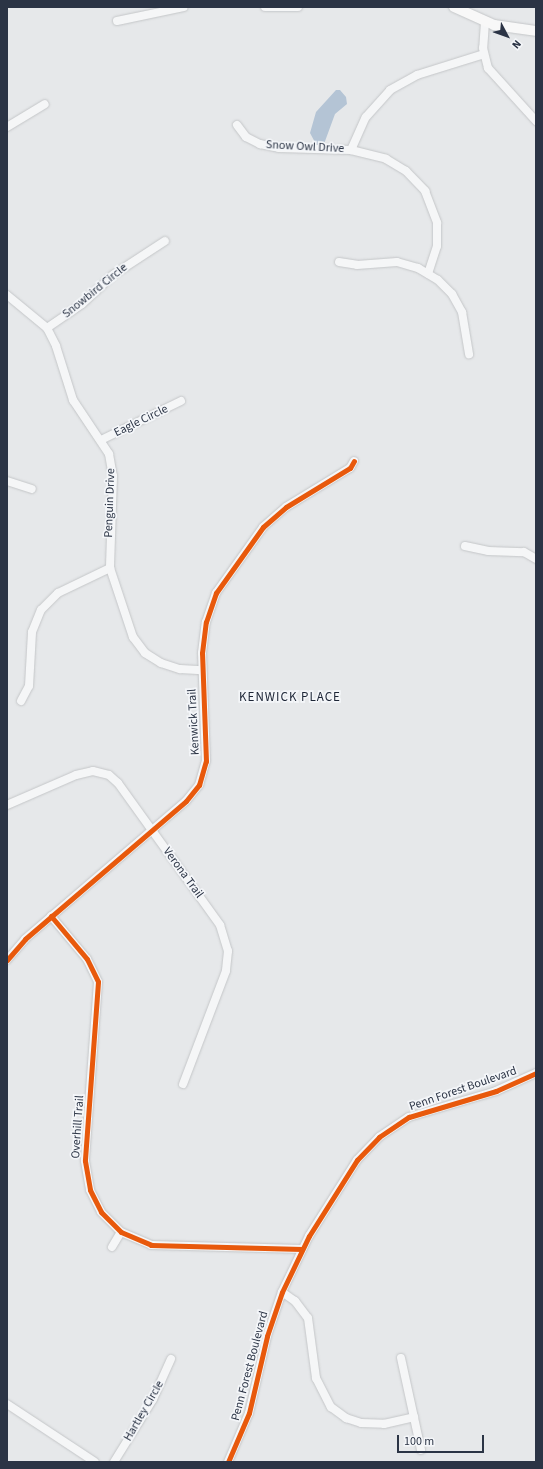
<!DOCTYPE html>
<html>
<head>
<meta charset="utf-8">
<style>
  body { margin:0 }
  #map { position:relative; width:543px; height:1469px; overflow:hidden; background:#e6e8ea; font-family:"Source Sans 3",sans-serif }
  div>[style] { position:absolute }
  .water>* { inset:0; background:#b4c4d5 }
  .roads { filter:drop-shadow(0 0 1px #c4c6c8) drop-shadow(0 0 1px #c4c6c8) }
  .minor>* { height:8px; margin:-4px; padding:0 4px; transform-origin:4px; border-radius:4px; background:#f5f6f7 }
  .major>* { height:10px; margin:-5px; padding:0 5px; transform-origin:5px; border-radius:5px; background:#f8f8f8 }
  .cycleway>* { height:5px; margin:-2.5px; padding:0 2.5px; transform-origin:2.5px; border-radius:2.5px; background:#e8590c }
  span { translate:-50% -50%; white-space:nowrap; text-align:center; line-height:1.15; -webkit-text-stroke:3.5px #f4f6f9; paint-order:stroke }
  .street-label { font-size:12px; color:#2b3445 }
  .neighbourhood-label { font-size:13px; color:#1d2536; letter-spacing:1px }
  .frame { position:absolute; inset:0; border:8px solid #2b3445; pointer-events:none }
  .north { position:absolute; left:487px; top:16px; width:40px; height:40px; -webkit-text-stroke:3px #f4f6f9; paint-order:stroke; rotate:131deg; font-size:11px; font-weight:700; line-height:16px; text-align:center; color:#2b3445 }
  .north::after { content:''; display:block; margin:auto; width:14px; height:18px; background:#2b3445; clip-path:polygon(50% 0,100% 100%,50% 72%,0 100%) }
  .scale { position:absolute; left:397px; top:1435px; width:87px; height:18px; box-sizing:border-box; border:2px solid #2b3445; border-top:0; padding-left:5px; font-size:12px; line-height:14px; white-space:nowrap; color:#2b3445; -webkit-text-stroke:3px #f4f6f9; paint-order:stroke }
</style>
</head>
<body>
<div id="map">
  <div class="water">
    <div style="clip-path:polygon(336px 90px,340px 90px,346px 97px,347px 104px,335px 114px,324px 144px,317px 146px,310px 133px,316px 112px)"></div>
  </div>
  <div class="roads">
    <div class="minor">
      <div style="left:265px;top:7px;width:33px"></div>
      <div style="left:117px;top:21px;width:68px;rotate:-11.8deg"></div>
      <div style="left:485px;top:22px;width:26px;rotate:94deg"></div>
      <div style="left:483px;top:48px;width:21px;rotate:76deg"></div>
      <div style="left:488px;top:68px;width:72px;rotate:47.8deg"></div>
      <div style="left:237px;top:125px;width:15px;rotate:53deg"></div>
      <div style="left:246px;top:137px;width:16px;rotate:27deg"></div>
      <div style="left:260px;top:144px;width:19px;rotate:12deg"></div>
      <div style="left:279px;top:148px;width:72px;rotate:1.6deg"></div>
      <div style="left:351px;top:150px;width:36px;rotate:14deg"></div>
      <div style="left:386px;top:159px;width:23px;rotate:31deg"></div>
      <div style="left:406px;top:171px;width:28px;rotate:46deg"></div>
      <div style="left:425px;top:191px;width:34px;rotate:69deg"></div>
      <div style="left:437px;top:223px;width:23px;rotate:90deg"></div>
      <div style="left:437px;top:246px;width:29px;rotate:108deg"></div>
      <div style="left:7px;top:127px;width:44px;rotate:-31.2deg"></div>
      <div style="left:351px;top:150px;width:36px;rotate:-66deg"></div>
      <div style="left:366px;top:117px;width:36px;rotate:-48deg"></div>
      <div style="left:390px;top:90px;width:31px;rotate:-29deg"></div>
      <div style="left:417px;top:75px;width:70px;rotate:-17.4deg"></div>
      <div style="left:339px;top:262px;width:18px;rotate:9deg"></div>
      <div style="left:357px;top:265px;width:40px;rotate:-4.3deg"></div>
      <div style="left:397px;top:262px;width:22px;rotate:16deg"></div>
      <div style="left:418px;top:268px;width:23px;rotate:31deg"></div>
      <div style="left:438px;top:280px;width:20px;rotate:45deg"></div>
      <div style="left:452px;top:294px;width:21px;rotate:61deg"></div>
      <div style="left:462px;top:312px;width:43px;rotate:80.5deg"></div>
      <div style="left:7px;top:295px;width:52px;rotate:39.5deg"></div>
      <div style="left:47px;top:328px;width:20px;rotate:63deg"></div>
      <div style="left:56px;top:346px;width:57px;rotate:72.5deg"></div>
      <div style="left:73px;top:400px;width:65px;rotate:56.3deg"></div>
      <div style="left:109px;top:454px;width:22px;rotate:80deg"></div>
      <div style="left:113px;top:476px;width:92px;rotate:91.9deg"></div>
      <div style="left:110px;top:568px;width:73px;rotate:71.6deg"></div>
      <div style="left:133px;top:637px;width:20px;rotate:53deg"></div>
      <div style="left:145px;top:653px;width:19px;rotate:32deg"></div>
      <div style="left:161px;top:663px;width:20px;rotate:18deg"></div>
      <div style="left:180px;top:669px;width:22px;rotate:3deg"></div>
      <div style="left:47px;top:328px;width:42px;rotate:-34.4deg"></div>
      <div style="left:82px;top:304px;width:42px;rotate:-43.1deg"></div>
      <div style="left:113px;top:275px;width:62px;rotate:-33.2deg"></div>
      <div style="left:101px;top:440px;width:89px;rotate:-26deg"></div>
      <div style="left:7px;top:481px;width:26px;rotate:18deg"></div>
      <div style="left:465px;top:546px;width:24px;rotate:12deg"></div>
      <div style="left:488px;top:551px;width:36px;rotate:2deg"></div>
      <div style="left:524px;top:552px;width:14px;rotate:30deg"></div>
      <div style="left:21px;top:701px;width:17px;rotate:-62deg"></div>
      <div style="left:29px;top:686px;width:54px;rotate:-86.8deg"></div>
      <div style="left:32px;top:632px;width:24px;rotate:-68deg"></div>
      <div style="left:41px;top:610px;width:24px;rotate:-45deg"></div>
      <div style="left:58px;top:593px;width:58px;rotate:-25.7deg"></div>
      <div style="left:7px;top:805px;width:75px;rotate:-23.5deg"></div>
      <div style="left:76px;top:775px;width:17px;rotate:-13deg"></div>
      <div style="left:93px;top:771px;width:16px;rotate:14deg"></div>
      <div style="left:109px;top:775px;width:12px;rotate:42deg"></div>
      <div style="left:118px;top:783px;width:175px;rotate:54.3deg"></div>
      <div style="left:220px;top:925px;width:27px;rotate:73deg"></div>
      <div style="left:228px;top:951px;width:20px;rotate:96deg"></div>
      <div style="left:226px;top:971px;width:121px;rotate:110.8deg"></div>
      <div style="left:51px;top:916px;width:56px;rotate:50.1deg"></div>
      <div style="left:87px;top:959px;width:25px;rotate:64deg"></div>
      <div style="left:98px;top:982px;width:179px;rotate:94.2deg"></div>
      <div style="left:85px;top:1161px;width:29px;rotate:80deg"></div>
      <div style="left:90px;top:1190px;width:25px;rotate:63deg"></div>
      <div style="left:101px;top:1212px;width:28px;rotate:45deg"></div>
      <div style="left:121px;top:1232px;width:33px;rotate:23deg"></div>
      <div style="left:151px;top:1245px;width:151px;rotate:1.5deg"></div>
      <div style="left:7px;top:960px;width:28px;rotate:-49deg"></div>
      <div style="left:25px;top:939px;width:212px;rotate:-40.6deg"></div>
      <div style="left:186px;top:801px;width:21px;rotate:-51deg"></div>
      <div style="left:199px;top:785px;width:25px;rotate:-74deg"></div>
      <div style="left:206px;top:761px;width:108px;rotate:-92.1deg"></div>
      <div style="left:202px;top:653px;width:31px;rotate:-83deg"></div>
      <div style="left:206px;top:622px;width:31px;rotate:-71deg"></div>
      <div style="left:216px;top:593px;width:81px;rotate:-54.5deg"></div>
      <div style="left:263px;top:527px;width:30px;rotate:-41deg"></div>
      <div style="left:286px;top:507px;width:75px;rotate:-31.4deg"></div>
      <div style="left:350px;top:468px;width:8px;rotate:-60deg"></div>
      <div style="left:112px;top:1247px;width:17px;rotate:-59deg"></div>
      <div style="left:282px;top:1292px;width:16px;rotate:35deg"></div>
      <div style="left:295px;top:1301px;width:21px;rotate:53deg"></div>
      <div style="left:308px;top:1318px;width:61px;rotate:82.4deg"></div>
      <div style="left:316px;top:1378px;width:33px;rotate:63deg"></div>
      <div style="left:331px;top:1407px;width:19px;rotate:36deg"></div>
      <div style="left:346px;top:1418px;width:16px;rotate:18deg"></div>
      <div style="left:361px;top:1423px;width:23px;rotate:2deg"></div>
      <div style="left:384px;top:1424px;width:31px;rotate:-13deg"></div>
      <div style="left:401px;top:1358px;width:94px;rotate:77.7deg"></div>
      <div style="left:7px;top:1404px;width:105px;rotate:33.4deg"></div>
      <div style="left:114px;top:1462px;width:74px;rotate:-58.2deg"></div>
      <div style="left:153px;top:1399px;width:44px;rotate:-65.8deg"></div>
      <div style="left:228px;top:1462px;width:53px;rotate:-66.8deg"></div>
      <div style="left:249px;top:1413px;width:79px;rotate:-76.8deg"></div>
      <div style="left:267px;top:1336px;width:46px;rotate:-71.2deg"></div>
      <div style="left:282px;top:1292px;width:62px;rotate:-64.3deg"></div>
      <div style="left:309px;top:1236px;width:90px;rotate:-57.7deg"></div>
      <div style="left:357px;top:1160px;width:32px;rotate:-46deg"></div>
      <div style="left:379px;top:1137px;width:36px;rotate:-34deg"></div>
      <div style="left:409px;top:1117px;width:91px;rotate:-16.6deg"></div>
      <div style="left:496px;top:1091px;width:44px;rotate:-24.2deg"></div>
    </div>
    <div class="major">
      <div style="left:454px;top:7px;width:44px;rotate:24.2deg"></div>
      <div style="left:494px;top:25px;width:42px;rotate:8.1deg"></div>
    </div>
  </div>
  <div class="cycleway">
    <div style="left:51px;top:916px;width:56px;rotate:50.1deg"></div>
    <div style="left:87px;top:959px;width:25px;rotate:64deg"></div>
    <div style="left:98px;top:982px;width:179px;rotate:94.2deg"></div>
    <div style="left:85px;top:1161px;width:29px;rotate:80deg"></div>
    <div style="left:90px;top:1190px;width:25px;rotate:63deg"></div>
    <div style="left:101px;top:1212px;width:28px;rotate:45deg"></div>
    <div style="left:121px;top:1232px;width:33px;rotate:23deg"></div>
    <div style="left:151px;top:1245px;width:151px;rotate:1.5deg"></div>
    <div style="left:7px;top:960px;width:28px;rotate:-49deg"></div>
    <div style="left:25px;top:939px;width:212px;rotate:-40.6deg"></div>
    <div style="left:186px;top:801px;width:21px;rotate:-51deg"></div>
    <div style="left:199px;top:785px;width:25px;rotate:-74deg"></div>
    <div style="left:206px;top:761px;width:108px;rotate:-92.1deg"></div>
    <div style="left:202px;top:653px;width:31px;rotate:-83deg"></div>
    <div style="left:206px;top:622px;width:31px;rotate:-71deg"></div>
    <div style="left:216px;top:593px;width:81px;rotate:-54.5deg"></div>
    <div style="left:263px;top:527px;width:30px;rotate:-41deg"></div>
    <div style="left:286px;top:507px;width:75px;rotate:-31.4deg"></div>
    <div style="left:350px;top:468px;width:8px;rotate:-60deg"></div>
    <div style="left:228px;top:1462px;width:53px;rotate:-66.8deg"></div>
    <div style="left:249px;top:1413px;width:79px;rotate:-76.8deg"></div>
    <div style="left:267px;top:1336px;width:46px;rotate:-71.2deg"></div>
    <div style="left:282px;top:1292px;width:62px;rotate:-64.3deg"></div>
    <div style="left:309px;top:1236px;width:90px;rotate:-57.7deg"></div>
    <div style="left:357px;top:1160px;width:32px;rotate:-46deg"></div>
    <div style="left:379px;top:1137px;width:36px;rotate:-34deg"></div>
    <div style="left:409px;top:1117px;width:91px;rotate:-16.6deg"></div>
    <div style="left:496px;top:1091px;width:44px;rotate:-24.2deg"></div>
  </div>
  <div class="street-label">
    <span style="left:305px;top:147px;rotate:3deg">Snow Owl Drive</span>
    <span style="left:95px;top:291px;rotate:-39deg">Snowbird Circle</span>
    <span style="left:141px;top:421px;rotate:-26deg">Eagle Circle</span>
    <span style="left:110px;top:503px;rotate:-88deg">Penguin Drive</span>
    <span style="left:194px;top:722px;rotate:-93deg">Kenwick Trail</span>
    <span style="left:183px;top:873px;rotate:54deg">Verona Trail</span>
    <span style="left:463px;top:1089px;rotate:-19deg">Penn Forest Boulevard</span>
    <span style="left:78px;top:1127px;rotate:-86deg">Overhill Trail</span>
    <span style="left:250px;top:1366px;rotate:-75deg">Penn Forest Boulevard</span>
    <span style="left:144px;top:1411px;rotate:-60deg">Hartley Circle</span>
  </div>
  <div class="neighbourhood-label">
    <span style="left:290px;top:697px">KENWICK PLACE</span>
  </div>
  <div class="frame"></div>
  <div class="north">N</div>
  <div class="scale">100 m</div>
</div>
</body>
</html>
